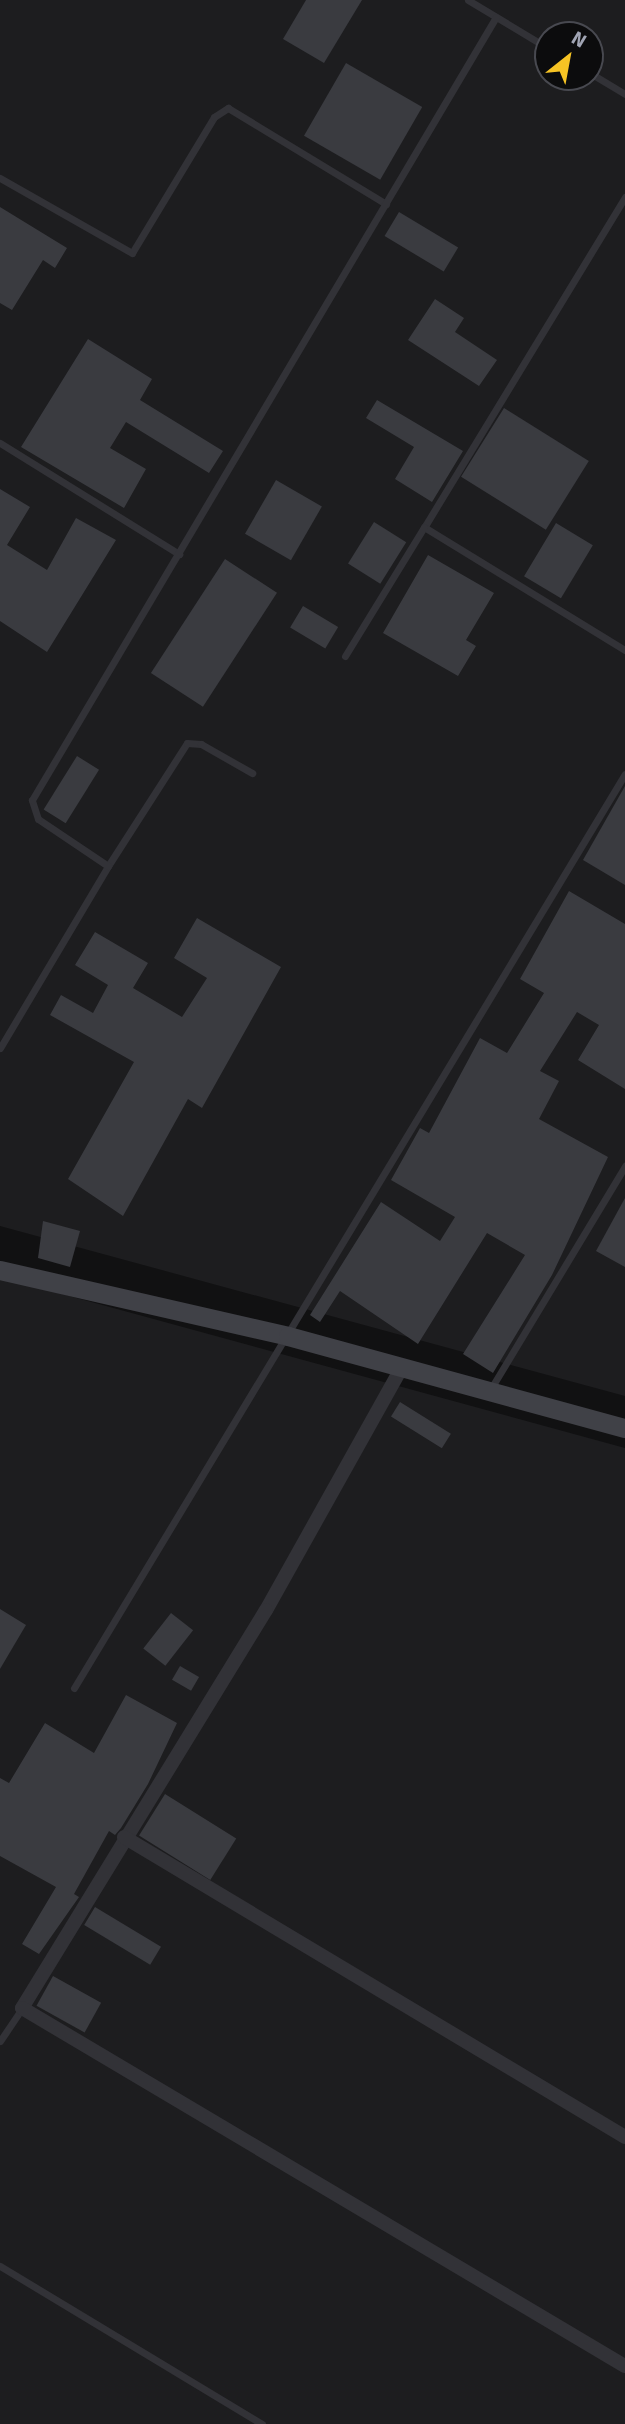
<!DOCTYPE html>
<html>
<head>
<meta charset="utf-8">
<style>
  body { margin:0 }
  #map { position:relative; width:625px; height:2424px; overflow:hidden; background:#111112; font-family:Signika,sans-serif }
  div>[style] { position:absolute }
  .built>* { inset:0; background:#1d1d1f }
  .building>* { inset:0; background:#3a3b40; transform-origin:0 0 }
  .lane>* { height:7px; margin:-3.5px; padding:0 3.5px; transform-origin:3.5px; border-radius:3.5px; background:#323237 }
  .street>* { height:14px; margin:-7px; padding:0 7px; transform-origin:7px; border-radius:7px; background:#323237 }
  .secondary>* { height:19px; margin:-9.5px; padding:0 9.5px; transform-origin:9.5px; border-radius:9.5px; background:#404147 }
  span { translate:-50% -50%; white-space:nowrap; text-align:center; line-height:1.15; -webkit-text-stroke:7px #0c0c0d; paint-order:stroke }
  .north { position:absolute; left:534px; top:21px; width:70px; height:70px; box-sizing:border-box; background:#0c0c0d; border:2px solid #484950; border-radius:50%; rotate:31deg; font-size:19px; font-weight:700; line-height:28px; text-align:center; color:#a1a5b4 }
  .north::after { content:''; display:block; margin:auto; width:24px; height:32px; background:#f7c424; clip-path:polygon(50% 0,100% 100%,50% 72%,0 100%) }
</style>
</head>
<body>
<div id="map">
  <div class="built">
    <div style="clip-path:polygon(evenodd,0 0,625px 0,625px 1396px,0 1226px,0 0,548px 35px,590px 35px,590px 77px,548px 77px,548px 35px)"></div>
    <div style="clip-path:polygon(0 1277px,625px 1448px,625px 2424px,0 2424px)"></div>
  </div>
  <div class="building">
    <div style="clip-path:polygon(306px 0,362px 0,324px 63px,283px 39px)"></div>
    <div style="left:346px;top:63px;width:88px;height:84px;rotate:30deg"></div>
    <div style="clip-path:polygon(0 207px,67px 248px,55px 268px,43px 260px,12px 310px,0 303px)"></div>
    <div style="left:399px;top:212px;width:69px;height:28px;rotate:31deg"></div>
    <div style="clip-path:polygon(435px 299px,464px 318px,455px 332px,497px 360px,479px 386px,408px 340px)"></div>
    <div style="clip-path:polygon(88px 339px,152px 379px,140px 400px,223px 451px,209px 473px,126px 422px,110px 448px,146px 469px,124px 508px,21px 447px)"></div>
    <div style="clip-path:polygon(377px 400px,463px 451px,432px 502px,395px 479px,414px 447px,366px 418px)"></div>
    <div style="left:504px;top:408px;width:100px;height:81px;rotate:32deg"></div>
    <div style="left:276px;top:480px;width:53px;height:62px;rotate:30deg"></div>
    <div style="clip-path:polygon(0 489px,30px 507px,7px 545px,47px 570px,76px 518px,116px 540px,47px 652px,0 621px)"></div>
    <div style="left:374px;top:522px;width:38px;height:49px;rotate:32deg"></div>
    <div style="left:556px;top:523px;width:43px;height:62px;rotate:31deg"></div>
    <div style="clip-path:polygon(428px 555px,494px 593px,466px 640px,476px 646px,458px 676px,383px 633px)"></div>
    <div style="left:225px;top:559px;width:62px;height:136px;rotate:33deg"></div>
    <div style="left:303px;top:606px;width:41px;height:25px;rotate:31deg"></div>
    <div style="left:77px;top:756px;width:26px;height:63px;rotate:32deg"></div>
    <div style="clip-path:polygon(625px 786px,625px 885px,583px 860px)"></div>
    <div style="clip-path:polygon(569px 891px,625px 924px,625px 1089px,578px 1060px,599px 1025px,577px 1012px,540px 1071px,559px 1081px,539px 1119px,608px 1157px,552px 1275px,493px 1373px,463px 1354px,525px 1255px,487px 1233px,418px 1344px,340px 1291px,320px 1322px,310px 1315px,381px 1202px,440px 1241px,455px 1217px,391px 1180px,420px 1128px,429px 1133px,480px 1038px,507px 1053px,544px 993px,520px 979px)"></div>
    <div style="clip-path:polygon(197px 918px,281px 967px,202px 1108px,188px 1099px,123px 1216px,68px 1179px,134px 1062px,50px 1015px,61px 995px,93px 1013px,108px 985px,75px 965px,95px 932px,148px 963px,133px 988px,182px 1017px,207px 978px,174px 958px)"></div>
    <div style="clip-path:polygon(625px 1198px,625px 1267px,596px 1251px)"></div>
    <div style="clip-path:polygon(43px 1221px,80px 1231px,70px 1267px,38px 1258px)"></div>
    <div style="left:400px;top:1402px;width:60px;height:17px;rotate:32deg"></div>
    <div style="clip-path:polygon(0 1609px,26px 1625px,0 1669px)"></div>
    <div style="left:171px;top:1613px;width:28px;height:45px;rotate:38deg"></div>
    <div style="left:180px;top:1666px;width:22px;height:16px;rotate:30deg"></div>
    <div style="clip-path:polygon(126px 1695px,177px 1723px,148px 1784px,121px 1828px,115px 1835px,109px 1831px,74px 1894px,79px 1897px,39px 1954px,22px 1944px,56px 1887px,0 1856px,0 1778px,9px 1783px,45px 1723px,94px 1753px)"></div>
    <div style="left:165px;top:1794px;width:84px;height:49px;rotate:32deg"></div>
    <div style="left:95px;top:1907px;width:77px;height:21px;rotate:31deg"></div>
    <div style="left:53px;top:1976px;width:55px;height:34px;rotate:29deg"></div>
  </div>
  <div class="lane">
    <div style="left:468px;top:0;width:93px;rotate:31deg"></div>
    <div style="left:590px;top:73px;width:41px;rotate:31deg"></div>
    <div style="left:0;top:178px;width:152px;rotate:29.6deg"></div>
    <div style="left:132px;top:253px;width:159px;rotate:-58.9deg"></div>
    <div style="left:214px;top:117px;width:17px;rotate:-33deg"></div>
    <div style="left:228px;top:108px;width:185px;rotate:31.3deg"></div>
    <div style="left:625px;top:197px;width:386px;rotate:121.3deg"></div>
    <div style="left:424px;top:527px;width:236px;rotate:31.5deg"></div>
    <div style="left:0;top:443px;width:211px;rotate:31.8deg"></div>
    <div style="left:345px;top:656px;width:151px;rotate:-58.5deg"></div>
    <div style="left:108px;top:866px;width:146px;rotate:-57.3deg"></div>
    <div style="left:187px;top:743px;width:14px;rotate:4deg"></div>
    <div style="left:201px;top:744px;width:59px;rotate:29.6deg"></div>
    <div style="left:0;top:1048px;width:212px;rotate:-59.3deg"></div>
    <div style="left:108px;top:866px;width:84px;rotate:-146.1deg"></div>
    <div style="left:38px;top:819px;width:20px;rotate:-108deg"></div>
    <div style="left:32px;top:800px;width:910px;rotate:-59.35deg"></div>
    <div style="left:490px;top:1390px;width:262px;rotate:-58.9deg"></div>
    <div style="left:74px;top:1688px;width:1067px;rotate:-58.92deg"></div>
    <div style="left:0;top:2041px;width:40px;rotate:-56deg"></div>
    <div style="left:0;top:2266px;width:306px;rotate:31.1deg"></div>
  </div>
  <div class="street">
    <div style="left:402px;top:1367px;width:278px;rotate:119.2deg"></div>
    <div style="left:266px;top:1610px;width:467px;rotate:121.5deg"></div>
    <div style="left:22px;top:2008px;width:701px;rotate:30.7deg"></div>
    <div style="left:124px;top:1837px;width:584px;rotate:30.91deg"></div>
  </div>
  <div class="secondary">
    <div style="left:0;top:1270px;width:295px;rotate:12.9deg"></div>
    <div style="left:288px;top:1336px;width:349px;rotate:15.3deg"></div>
  </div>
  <div class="north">N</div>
</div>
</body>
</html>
